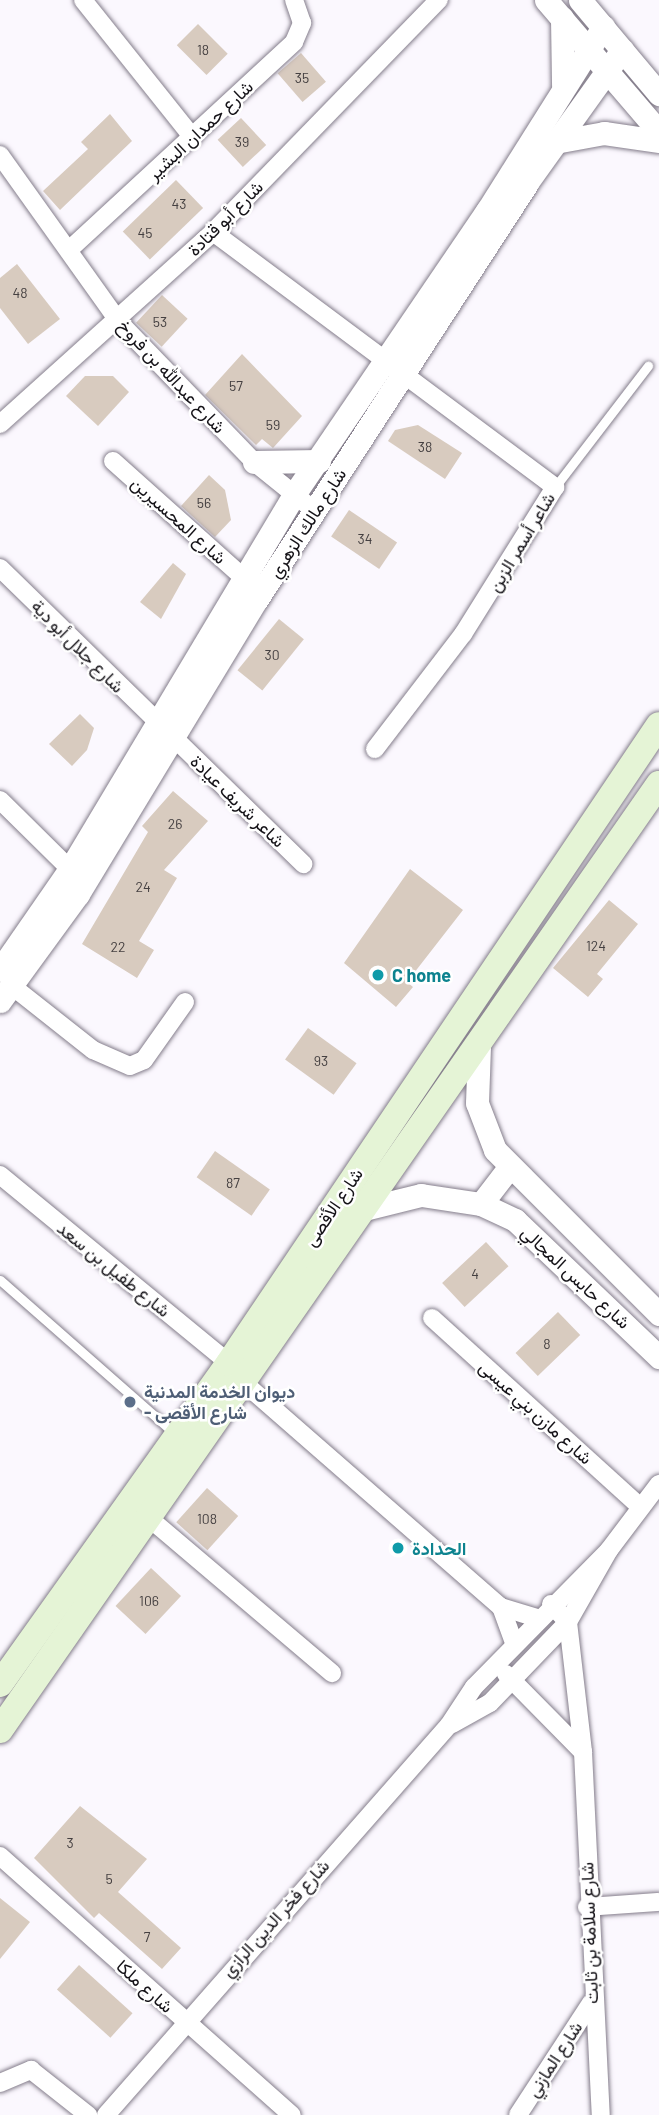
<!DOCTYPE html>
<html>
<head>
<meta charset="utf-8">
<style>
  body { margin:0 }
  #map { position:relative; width:659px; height:2115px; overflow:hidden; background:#fbf8fe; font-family:Barlow,Vazirmatn,sans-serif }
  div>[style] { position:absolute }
  .building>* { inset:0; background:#d8cbbf; transform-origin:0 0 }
  .roads { filter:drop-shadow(0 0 2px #847d8b) drop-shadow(0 0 2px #847d8b) }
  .service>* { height:9px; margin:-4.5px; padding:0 4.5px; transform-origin:4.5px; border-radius:4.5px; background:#fff }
  .minor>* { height:18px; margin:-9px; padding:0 9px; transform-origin:9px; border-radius:9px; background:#fff }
  .tertiary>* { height:23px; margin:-11.5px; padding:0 11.5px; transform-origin:11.5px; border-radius:11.5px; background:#fff }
  .secondary>* { height:26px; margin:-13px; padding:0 13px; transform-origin:13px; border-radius:13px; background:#e5f4d6 }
  .dots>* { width:19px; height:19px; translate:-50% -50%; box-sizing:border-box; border:4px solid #fff; border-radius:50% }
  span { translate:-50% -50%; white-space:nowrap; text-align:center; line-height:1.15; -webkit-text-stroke:5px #fff; paint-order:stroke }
  .number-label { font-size:14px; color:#454041 }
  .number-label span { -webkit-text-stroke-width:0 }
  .street-label { font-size:18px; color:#141217 }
  .culture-label { font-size:18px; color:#0d838f; font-weight:700 }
  .left { translate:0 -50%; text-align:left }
  .service-label { font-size:18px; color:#4e5e75; font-weight:700 }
</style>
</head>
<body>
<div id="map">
  <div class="building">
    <div style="left:198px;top:24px;width:42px;height:30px;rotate:45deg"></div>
    <div style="left:301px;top:53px;width:38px;height:31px;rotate:49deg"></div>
    <div style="clip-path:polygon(110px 114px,132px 141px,60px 210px,43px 191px,88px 149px,81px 142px)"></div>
    <div style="left:241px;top:118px;width:37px;height:32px;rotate:47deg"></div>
    <div style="left:176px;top:180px;width:39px;height:74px;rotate:46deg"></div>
    <div style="clip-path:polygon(17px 264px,60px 319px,28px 344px,0 308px,0 278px)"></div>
    <div style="left:162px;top:295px;width:35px;height:38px;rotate:43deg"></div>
    <div style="clip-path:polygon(242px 354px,302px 416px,273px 448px,262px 439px,256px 445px,205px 395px)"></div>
    <div style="clip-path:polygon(85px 376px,113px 376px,129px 392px,98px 426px,66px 396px)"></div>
    <div style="clip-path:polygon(418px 425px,462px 453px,445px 479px,388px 441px,395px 430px)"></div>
    <div style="clip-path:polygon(209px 475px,225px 490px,231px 520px,215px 537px,181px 506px)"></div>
    <div style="left:349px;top:510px;width:58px;height:32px;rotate:34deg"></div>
    <div style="clip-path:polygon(173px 563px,186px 574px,161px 619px,140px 602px)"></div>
    <div style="left:279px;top:619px;width:32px;height:66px;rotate:39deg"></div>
    <div style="clip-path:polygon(80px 714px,94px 728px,87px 750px,72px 766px,49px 744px)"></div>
    <div style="clip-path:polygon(173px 791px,208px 821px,164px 870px,177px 878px,139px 941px,154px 950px,137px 978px,82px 944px,148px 832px,142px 826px)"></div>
    <div style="clip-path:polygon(410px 869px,463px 910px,407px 982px,413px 987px,396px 1007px,344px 963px)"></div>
    <div style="clip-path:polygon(609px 900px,638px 924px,597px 974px,603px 979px,588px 997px,553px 968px)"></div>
    <div style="left:308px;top:1028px;width:60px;height:39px;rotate:36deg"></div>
    <div style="left:215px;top:1151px;width:67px;height:32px;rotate:35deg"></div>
    <div style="left:486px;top:1242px;width:33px;height:60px;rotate:47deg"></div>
    <div style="left:558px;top:1312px;width:32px;height:59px;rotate:46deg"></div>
    <div style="left:207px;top:1488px;width:42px;height:46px;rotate:42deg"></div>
    <div style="left:151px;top:1568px;width:41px;height:52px;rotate:43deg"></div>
    <div style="clip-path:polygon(80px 1806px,147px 1859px,118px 1892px,181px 1948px,162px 1969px,99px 1913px,94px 1918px,34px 1858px)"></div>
    <div style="clip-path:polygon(0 1898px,30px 1922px,0 1959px)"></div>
    <div style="left:79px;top:1965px;width:72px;height:33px;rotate:42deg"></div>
  </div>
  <div class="roads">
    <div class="service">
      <div style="left:555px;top:487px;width:153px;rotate:-52.5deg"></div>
      <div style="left:0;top:1280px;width:233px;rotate:41.3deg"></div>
    </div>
    <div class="minor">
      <div style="left:83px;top:0;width:176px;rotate:51.4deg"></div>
      <div style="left:0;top:155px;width:205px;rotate:54.5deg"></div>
      <div style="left:119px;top:322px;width:194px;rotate:46deg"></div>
      <div style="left:254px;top:462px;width:78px;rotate:38.8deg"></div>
      <div style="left:213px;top:232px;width:427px;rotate:36.7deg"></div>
      <div style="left:555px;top:487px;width:173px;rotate:122deg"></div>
      <div style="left:463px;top:634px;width:145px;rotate:127.4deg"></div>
      <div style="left:70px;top:249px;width:305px;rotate:-42.7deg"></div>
      <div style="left:294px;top:42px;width:21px;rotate:-67deg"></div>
      <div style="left:302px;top:23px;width:24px;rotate:-109deg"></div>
      <div style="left:0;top:424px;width:287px;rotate:-42deg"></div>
      <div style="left:213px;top:232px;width:324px;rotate:-45.8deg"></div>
      <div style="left:113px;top:461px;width:177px;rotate:41.8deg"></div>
      <div style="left:0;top:568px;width:424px;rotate:44.3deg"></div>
      <div style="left:0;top:800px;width:98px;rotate:44.6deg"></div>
      <div style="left:12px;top:986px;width:103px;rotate:38.3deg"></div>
      <div style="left:93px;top:1050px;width:40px;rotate:23.4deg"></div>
      <div style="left:130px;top:1066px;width:15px;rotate:-23deg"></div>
      <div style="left:144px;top:1060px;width:71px;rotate:-54.7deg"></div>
      <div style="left:0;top:1175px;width:296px;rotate:39.4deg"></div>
      <div style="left:432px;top:1318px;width:280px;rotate:42.2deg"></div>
      <div style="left:244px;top:1383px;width:341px;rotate:41.1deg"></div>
      <div style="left:501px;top:1607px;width:38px;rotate:17deg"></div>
      <div style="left:149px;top:1518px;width:240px;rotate:40.3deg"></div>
      <div style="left:551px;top:1604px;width:25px;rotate:47deg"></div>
      <div style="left:568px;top:1622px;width:131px;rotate:83.4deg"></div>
      <div style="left:583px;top:1752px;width:363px;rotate:87.2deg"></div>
      <div style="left:501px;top:1607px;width:38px;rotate:70deg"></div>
      <div style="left:506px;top:1674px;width:110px;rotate:45.4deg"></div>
      <div style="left:452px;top:1724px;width:43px;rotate:-28.9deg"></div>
      <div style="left:490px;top:1703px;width:112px;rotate:-46.1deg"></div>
      <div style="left:568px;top:1622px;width:83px;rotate:-60.3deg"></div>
      <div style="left:609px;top:1550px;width:83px;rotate:-52.9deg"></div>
      <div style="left:0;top:1856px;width:390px;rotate:41.6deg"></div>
      <div style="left:587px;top:1907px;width:72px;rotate:-4deg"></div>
      <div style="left:0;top:2083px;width:34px;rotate:-23deg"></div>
      <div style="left:31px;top:2070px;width:73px;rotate:38.3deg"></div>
      <div style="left:106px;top:2115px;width:519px;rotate:-48.67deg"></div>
      <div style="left:449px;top:1725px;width:45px;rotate:-56.7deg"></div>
      <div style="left:474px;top:1687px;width:192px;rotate:-45.4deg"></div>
      <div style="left:518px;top:2115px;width:134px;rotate:-56.9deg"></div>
    </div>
    <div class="tertiary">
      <div style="left:546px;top:0;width:174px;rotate:49.4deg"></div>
      <div style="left:580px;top:0;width:123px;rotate:50deg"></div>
      <div style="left:562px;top:18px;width:67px;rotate:89.1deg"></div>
      <div style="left:555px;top:142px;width:50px;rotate:-10.4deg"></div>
      <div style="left:604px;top:133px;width:56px;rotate:8.3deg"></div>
      <div style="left:254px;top:462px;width:65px;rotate:-0.9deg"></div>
      <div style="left:0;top:970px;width:123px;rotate:-55.3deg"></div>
      <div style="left:70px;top:869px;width:435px;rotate:-59.1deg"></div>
      <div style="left:293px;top:496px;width:345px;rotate:-55.8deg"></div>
      <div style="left:487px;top:211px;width:218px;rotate:-57.8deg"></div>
      <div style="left:0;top:1001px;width:132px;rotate:-53.9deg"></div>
      <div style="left:78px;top:894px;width:345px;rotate:-58.8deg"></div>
      <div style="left:257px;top:599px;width:495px;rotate:-57deg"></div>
      <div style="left:526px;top:184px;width:165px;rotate:-54.4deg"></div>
      <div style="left:479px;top:1046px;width:57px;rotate:92deg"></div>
      <div style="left:477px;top:1103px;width:50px;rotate:69deg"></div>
      <div style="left:495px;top:1150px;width:232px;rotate:45deg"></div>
      <div style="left:481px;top:1204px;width:44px;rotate:-52.4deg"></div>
      <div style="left:364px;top:1209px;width:59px;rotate:-13.8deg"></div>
      <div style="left:421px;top:1195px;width:61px;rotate:8.5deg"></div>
      <div style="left:481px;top:1204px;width:38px;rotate:25deg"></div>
      <div style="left:515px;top:1220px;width:199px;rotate:43.6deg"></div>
    </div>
    <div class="secondary">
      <div style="left:0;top:1684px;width:394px;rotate:-54.5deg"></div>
      <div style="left:229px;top:1363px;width:769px;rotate:-56.02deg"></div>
      <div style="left:0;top:1730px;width:1153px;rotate:-55.14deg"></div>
    </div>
  </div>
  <div class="dots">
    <div style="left:378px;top:975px;background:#0f9aa8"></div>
    <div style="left:130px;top:1402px;background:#5c6f8a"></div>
    <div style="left:398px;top:1548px;background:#0f9aa8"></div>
  </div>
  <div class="number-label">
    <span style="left:203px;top:50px">18</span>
    <span style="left:302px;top:78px">35</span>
    <span style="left:242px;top:142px">39</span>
    <span style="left:179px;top:204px">43</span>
    <span style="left:145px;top:233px">45</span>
    <span style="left:20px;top:293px">48</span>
    <span style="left:160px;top:322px">53</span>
    <span style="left:236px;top:386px">57</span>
    <span style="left:273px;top:425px">59</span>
    <span style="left:425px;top:447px">38</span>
    <span style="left:204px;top:503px">56</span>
    <span style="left:365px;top:539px">34</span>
    <span style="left:272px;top:655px">30</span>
    <span style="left:175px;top:824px">26</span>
    <span style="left:143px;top:887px">24</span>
    <span style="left:596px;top:946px">124</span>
    <span style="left:118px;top:947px">22</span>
    <span style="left:321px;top:1061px">93</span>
    <span style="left:233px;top:1183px">87</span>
    <span style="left:475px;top:1274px">4</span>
    <span style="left:547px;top:1344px">8</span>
    <span style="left:207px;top:1519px">108</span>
    <span style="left:149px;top:1601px">106</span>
    <span style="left:70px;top:1843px">3</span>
    <span style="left:109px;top:1879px">5</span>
    <span style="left:147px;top:1937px">7</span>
  </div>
  <div class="street-label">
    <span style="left:200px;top:130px;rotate:-43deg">شارع حمدان البشير</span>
    <span style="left:225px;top:218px;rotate:-45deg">شارع أبو قتادة</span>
    <span style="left:172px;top:376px;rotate:47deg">شارع عبدالله بن فروخ</span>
    <span style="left:179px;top:520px;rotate:42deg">شارع المحسيرين</span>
    <span style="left:307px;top:523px;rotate:-57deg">شارع مالك الزهري</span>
    <span style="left:521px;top:542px;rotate:-59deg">شاعر أسمر الزبن</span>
    <span style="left:78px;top:646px;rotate:45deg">شارع جلال أبو دية</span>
    <span style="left:238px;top:801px;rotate:44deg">شاعر شريف عيادة</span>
    <span style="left:333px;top:1207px;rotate:-56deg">شارع الأقصى</span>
    <span style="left:114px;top:1269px;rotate:39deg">شارع طفيل بن سعد</span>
    <span style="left:576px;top:1277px;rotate:43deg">شارع حابس المجالي</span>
    <span style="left:536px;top:1412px;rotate:42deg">شارع مازن بني عيسى</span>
    <span style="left:275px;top:1918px;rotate:-48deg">شارع فخر الدين الرازي</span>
    <span style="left:589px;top:1933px;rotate:-92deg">شارع سلامة بن ثابت</span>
    <span style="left:145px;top:1986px;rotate:42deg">شارع ملكا</span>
    <span style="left:554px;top:2059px;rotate:-57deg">شارع المازني</span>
  </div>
  <div class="culture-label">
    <span class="left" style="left:392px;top:975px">C home</span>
    <span class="left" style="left:412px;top:1548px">الحدادة</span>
  </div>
  <div class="service-label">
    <span class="left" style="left:144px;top:1402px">ديوان الخدمة المدنية<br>- شارع الأقصى</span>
  </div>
</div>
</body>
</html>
